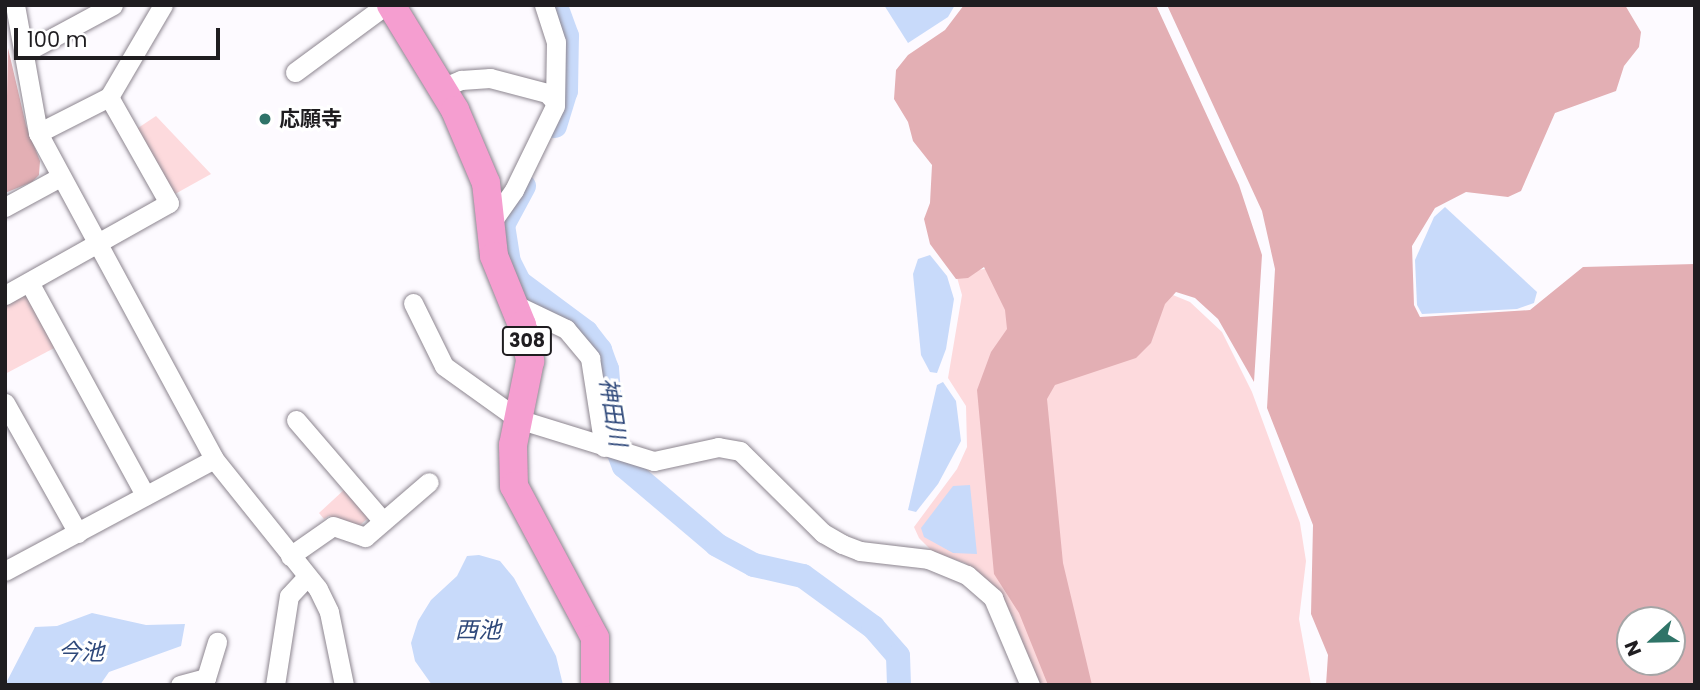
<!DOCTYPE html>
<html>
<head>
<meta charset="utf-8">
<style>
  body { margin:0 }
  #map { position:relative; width:1700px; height:690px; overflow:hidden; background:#fdfaff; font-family:Poppins,"Noto Sans JP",sans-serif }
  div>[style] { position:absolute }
  .green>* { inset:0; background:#fddadd }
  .forest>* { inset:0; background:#e3afb4 }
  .water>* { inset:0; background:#c8dafa }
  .river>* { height:24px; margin:-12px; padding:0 12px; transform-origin:12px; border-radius:12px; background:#c8dafa }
  .roads { filter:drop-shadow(0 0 2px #8d8690) drop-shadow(0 0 2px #8d8690) }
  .minor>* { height:19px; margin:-9.5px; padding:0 9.5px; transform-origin:9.5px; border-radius:9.5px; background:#fff }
  .highway>* { height:28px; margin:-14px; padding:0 14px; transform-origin:14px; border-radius:14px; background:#f59ed0 }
  .dots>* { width:19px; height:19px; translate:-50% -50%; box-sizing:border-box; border:4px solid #fff; border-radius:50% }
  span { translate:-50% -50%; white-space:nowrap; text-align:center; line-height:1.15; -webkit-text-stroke:6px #fff; paint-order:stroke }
  .shield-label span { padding:2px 5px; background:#fff; border:2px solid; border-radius:5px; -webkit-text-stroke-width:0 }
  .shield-label { font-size:19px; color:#1f1d20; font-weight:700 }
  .poi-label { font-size:21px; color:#1f1d20; font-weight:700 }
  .left { translate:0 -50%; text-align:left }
  .water-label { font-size:23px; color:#2e487a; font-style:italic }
  .frame { position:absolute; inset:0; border:7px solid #1f1d20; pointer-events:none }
  .north { position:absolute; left:1616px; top:606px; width:70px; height:70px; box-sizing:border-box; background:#fff; border:2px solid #a5a5a6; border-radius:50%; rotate:248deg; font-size:19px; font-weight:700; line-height:28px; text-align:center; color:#1f1d20 }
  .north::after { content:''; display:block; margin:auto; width:24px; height:32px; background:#2f7468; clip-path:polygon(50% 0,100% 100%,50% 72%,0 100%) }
  .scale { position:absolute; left:14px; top:28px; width:206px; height:32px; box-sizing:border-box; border:4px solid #1f1d20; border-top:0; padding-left:9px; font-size:21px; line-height:24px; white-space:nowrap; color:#1f1d20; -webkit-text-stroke:5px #fff; paint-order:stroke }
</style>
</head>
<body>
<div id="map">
  <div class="green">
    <div style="clip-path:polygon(156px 116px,211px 174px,175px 194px,168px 192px,135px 130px)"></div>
    <div style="clip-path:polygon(1012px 264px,1168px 293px,1190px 302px,1222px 332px,1252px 392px,1300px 523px,1306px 561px,1299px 619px,1311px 685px,1038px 685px,1013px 617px,994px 588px,965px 563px,933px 552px,919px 538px,914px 527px,957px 469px,967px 447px,966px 406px,948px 378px,962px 295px,956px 274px)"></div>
    <div style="clip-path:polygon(23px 292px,58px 346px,5px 374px,5px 301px)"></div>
    <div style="clip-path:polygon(346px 488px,369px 517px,358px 527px,329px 516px,324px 519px,319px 513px)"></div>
  </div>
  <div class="forest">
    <div style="clip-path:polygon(964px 5px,1156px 5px,1239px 185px,1262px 255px,1254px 382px,1218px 319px,1195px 298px,1176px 292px,1165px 304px,1151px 343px,1136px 358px,1055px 385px,1047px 399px,1063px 563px,1092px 685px,1048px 685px,1019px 613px,994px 574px,977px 390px,991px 352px,1007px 329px,1005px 310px,984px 267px,968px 278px,956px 279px,930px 244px,924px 219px,930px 203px,932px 165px,913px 141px,908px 122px,894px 99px,896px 70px,908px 55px,945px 30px)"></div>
    <div style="clip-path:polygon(evenodd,1167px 5px,1625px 5px,1641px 32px,1639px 47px,1624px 66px,1616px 91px,1555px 113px,1521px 191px,1508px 197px,1466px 192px,1435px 208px,1412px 246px,1414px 305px,1420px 317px,1530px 310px,1583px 267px,1695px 264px,1695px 685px,1326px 685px,1328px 655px,1311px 614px,1313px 525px,1267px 408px,1275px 269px,1262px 211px,1167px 5px,1630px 620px,1672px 620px,1672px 662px,1630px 662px,1630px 620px)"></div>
    <div style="clip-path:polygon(8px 48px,26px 125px,40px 161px,39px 175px,32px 182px,5px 193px)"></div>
  </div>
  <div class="water">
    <div style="clip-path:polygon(884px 5px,955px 5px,948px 17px,908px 43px)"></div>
    <div style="clip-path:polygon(1445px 207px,1537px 292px,1534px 303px,1517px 309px,1422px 314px,1417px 305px,1415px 260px,1434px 217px)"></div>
    <div style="clip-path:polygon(930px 255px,947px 276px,954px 299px,946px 349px,937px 373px,930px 372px,921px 355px,913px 274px,918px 259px)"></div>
    <div style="clip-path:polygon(943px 382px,956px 401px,961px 441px,938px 484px,916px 512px,908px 510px,937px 385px)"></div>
    <div style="clip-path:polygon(970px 485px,977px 554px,953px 553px,924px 537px,921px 528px,953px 486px)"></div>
    <div style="clip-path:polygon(479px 555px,500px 561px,514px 578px,556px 656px,563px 685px,432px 685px,415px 661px,411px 643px,418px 621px,431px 600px,457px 576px,467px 556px)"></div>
    <div style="clip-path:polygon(92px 613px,146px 625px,185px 624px,181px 646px,109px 672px,100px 685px,5px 685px,35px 627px,57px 626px)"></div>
  </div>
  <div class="river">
    <div style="left:555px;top:126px;width:37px;rotate:-73deg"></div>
    <div style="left:566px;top:91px;width:55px;rotate:-89deg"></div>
    <div style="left:567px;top:36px;width:33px;rotate:-110deg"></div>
    <div style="left:524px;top:186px;width:44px;rotate:118.3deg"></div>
    <div style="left:503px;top:225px;width:37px;rotate:81deg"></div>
    <div style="left:509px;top:262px;width:22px;rotate:63deg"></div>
    <div style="left:519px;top:282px;width:84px;rotate:36.7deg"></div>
    <div style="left:586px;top:332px;width:23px;rotate:52deg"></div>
    <div style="left:600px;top:350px;width:20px;rotate:70deg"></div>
    <div style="left:607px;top:369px;width:69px;rotate:85deg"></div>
    <div style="left:613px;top:438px;width:30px;rotate:69deg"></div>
    <div style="left:624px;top:466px;width:122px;rotate:40.3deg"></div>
    <div style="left:717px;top:545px;width:42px;rotate:28.4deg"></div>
    <div style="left:754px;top:565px;width:50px;rotate:12.7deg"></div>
    <div style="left:803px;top:576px;width:87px;rotate:36.1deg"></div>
    <div style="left:873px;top:627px;width:38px;rotate:49deg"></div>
    <div style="left:898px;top:656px;width:29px;rotate:88deg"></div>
  </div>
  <div class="roads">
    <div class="minor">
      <div style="left:15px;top:5px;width:130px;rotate:79.8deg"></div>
      <div style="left:38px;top:133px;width:370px;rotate:61.6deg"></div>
      <div style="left:214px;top:459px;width:166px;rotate:51.3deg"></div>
      <div style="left:318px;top:589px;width:25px;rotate:64deg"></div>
      <div style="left:329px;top:612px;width:75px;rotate:78.4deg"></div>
      <div style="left:24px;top:53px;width:101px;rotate:-28.3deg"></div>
      <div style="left:295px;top:72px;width:113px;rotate:-36.4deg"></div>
      <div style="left:442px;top:88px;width:21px;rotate:-23deg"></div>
      <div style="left:461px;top:80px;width:29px;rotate:-4deg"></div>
      <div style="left:490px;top:78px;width:59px;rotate:14.7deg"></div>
      <div style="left:547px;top:93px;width:12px;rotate:48deg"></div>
      <div style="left:38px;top:133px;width:80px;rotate:-26.9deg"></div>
      <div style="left:5px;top:207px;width:63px;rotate:-28.6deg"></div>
      <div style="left:493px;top:220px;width:37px;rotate:-55deg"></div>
      <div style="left:514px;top:190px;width:93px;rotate:-64deg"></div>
      <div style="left:555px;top:106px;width:64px;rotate:-89.1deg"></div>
      <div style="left:556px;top:42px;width:39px;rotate:-108deg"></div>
      <div style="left:29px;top:282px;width:243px;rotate:61.4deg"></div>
      <div style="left:5px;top:295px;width:188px;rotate:-29.3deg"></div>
      <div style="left:169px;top:203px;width:122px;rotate:-119.5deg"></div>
      <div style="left:109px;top:97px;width:107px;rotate:-59.6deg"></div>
      <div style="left:413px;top:303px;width:70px;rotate:63.8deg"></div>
      <div style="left:444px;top:366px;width:91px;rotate:35.6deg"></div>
      <div style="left:518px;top:419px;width:142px;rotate:17.2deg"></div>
      <div style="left:654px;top:461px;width:66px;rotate:-12.3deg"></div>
      <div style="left:718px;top:447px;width:22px;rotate:10deg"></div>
      <div style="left:740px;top:451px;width:117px;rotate:44.7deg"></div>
      <div style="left:823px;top:533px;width:22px;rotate:30deg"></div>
      <div style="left:842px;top:544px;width:19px;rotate:21deg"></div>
      <div style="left:860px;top:551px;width:68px;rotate:6.7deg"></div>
      <div style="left:928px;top:559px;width:42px;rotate:22.3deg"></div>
      <div style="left:967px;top:575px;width:35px;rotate:41deg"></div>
      <div style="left:993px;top:598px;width:95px;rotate:67deg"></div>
      <div style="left:514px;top:304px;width:58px;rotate:25.7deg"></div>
      <div style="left:566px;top:329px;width:38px;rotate:50deg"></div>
      <div style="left:590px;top:358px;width:90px;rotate:81.1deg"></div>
      <div style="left:5px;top:403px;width:149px;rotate:60.7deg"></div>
      <div style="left:296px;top:420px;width:133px;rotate:49.3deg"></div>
      <div style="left:290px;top:556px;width:52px;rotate:-34.9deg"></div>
      <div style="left:333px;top:526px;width:34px;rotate:19deg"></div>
      <div style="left:365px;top:537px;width:84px;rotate:-40.7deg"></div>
      <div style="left:5px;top:571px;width:237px;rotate:-28.2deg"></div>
      <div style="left:180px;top:685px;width:27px;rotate:-15deg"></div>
      <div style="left:206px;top:678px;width:38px;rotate:-73deg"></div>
      <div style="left:275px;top:685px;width:90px;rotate:-81.1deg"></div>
      <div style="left:289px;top:596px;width:25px;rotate:-47deg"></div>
    </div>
    <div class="highway">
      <div style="left:391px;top:5px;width:123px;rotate:58.6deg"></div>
      <div style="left:455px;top:110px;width:79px;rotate:67deg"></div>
      <div style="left:486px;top:183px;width:73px;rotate:83.7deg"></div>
      <div style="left:494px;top:256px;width:74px;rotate:67.9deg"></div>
      <div style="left:522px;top:325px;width:37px;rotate:77deg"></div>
      <div style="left:530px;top:361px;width:86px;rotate:101.4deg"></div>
      <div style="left:513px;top:445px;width:41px;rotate:88.6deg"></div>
      <div style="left:514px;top:486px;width:172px;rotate:61.9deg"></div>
      <div style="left:595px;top:638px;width:47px;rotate:90deg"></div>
    </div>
  </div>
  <div class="dots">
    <div style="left:265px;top:119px;background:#2f7468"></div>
  </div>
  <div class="shield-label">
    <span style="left:527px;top:341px">308</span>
  </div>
  <div class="poi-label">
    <span class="left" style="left:279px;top:119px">応願寺</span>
  </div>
  <div class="water-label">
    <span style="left:613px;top:412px;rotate:81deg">神田川</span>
    <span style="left:478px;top:630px">西池</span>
    <span style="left:81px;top:652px">今池</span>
  </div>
  <div class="frame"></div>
  <div class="north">N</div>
  <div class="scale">100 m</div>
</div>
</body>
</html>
